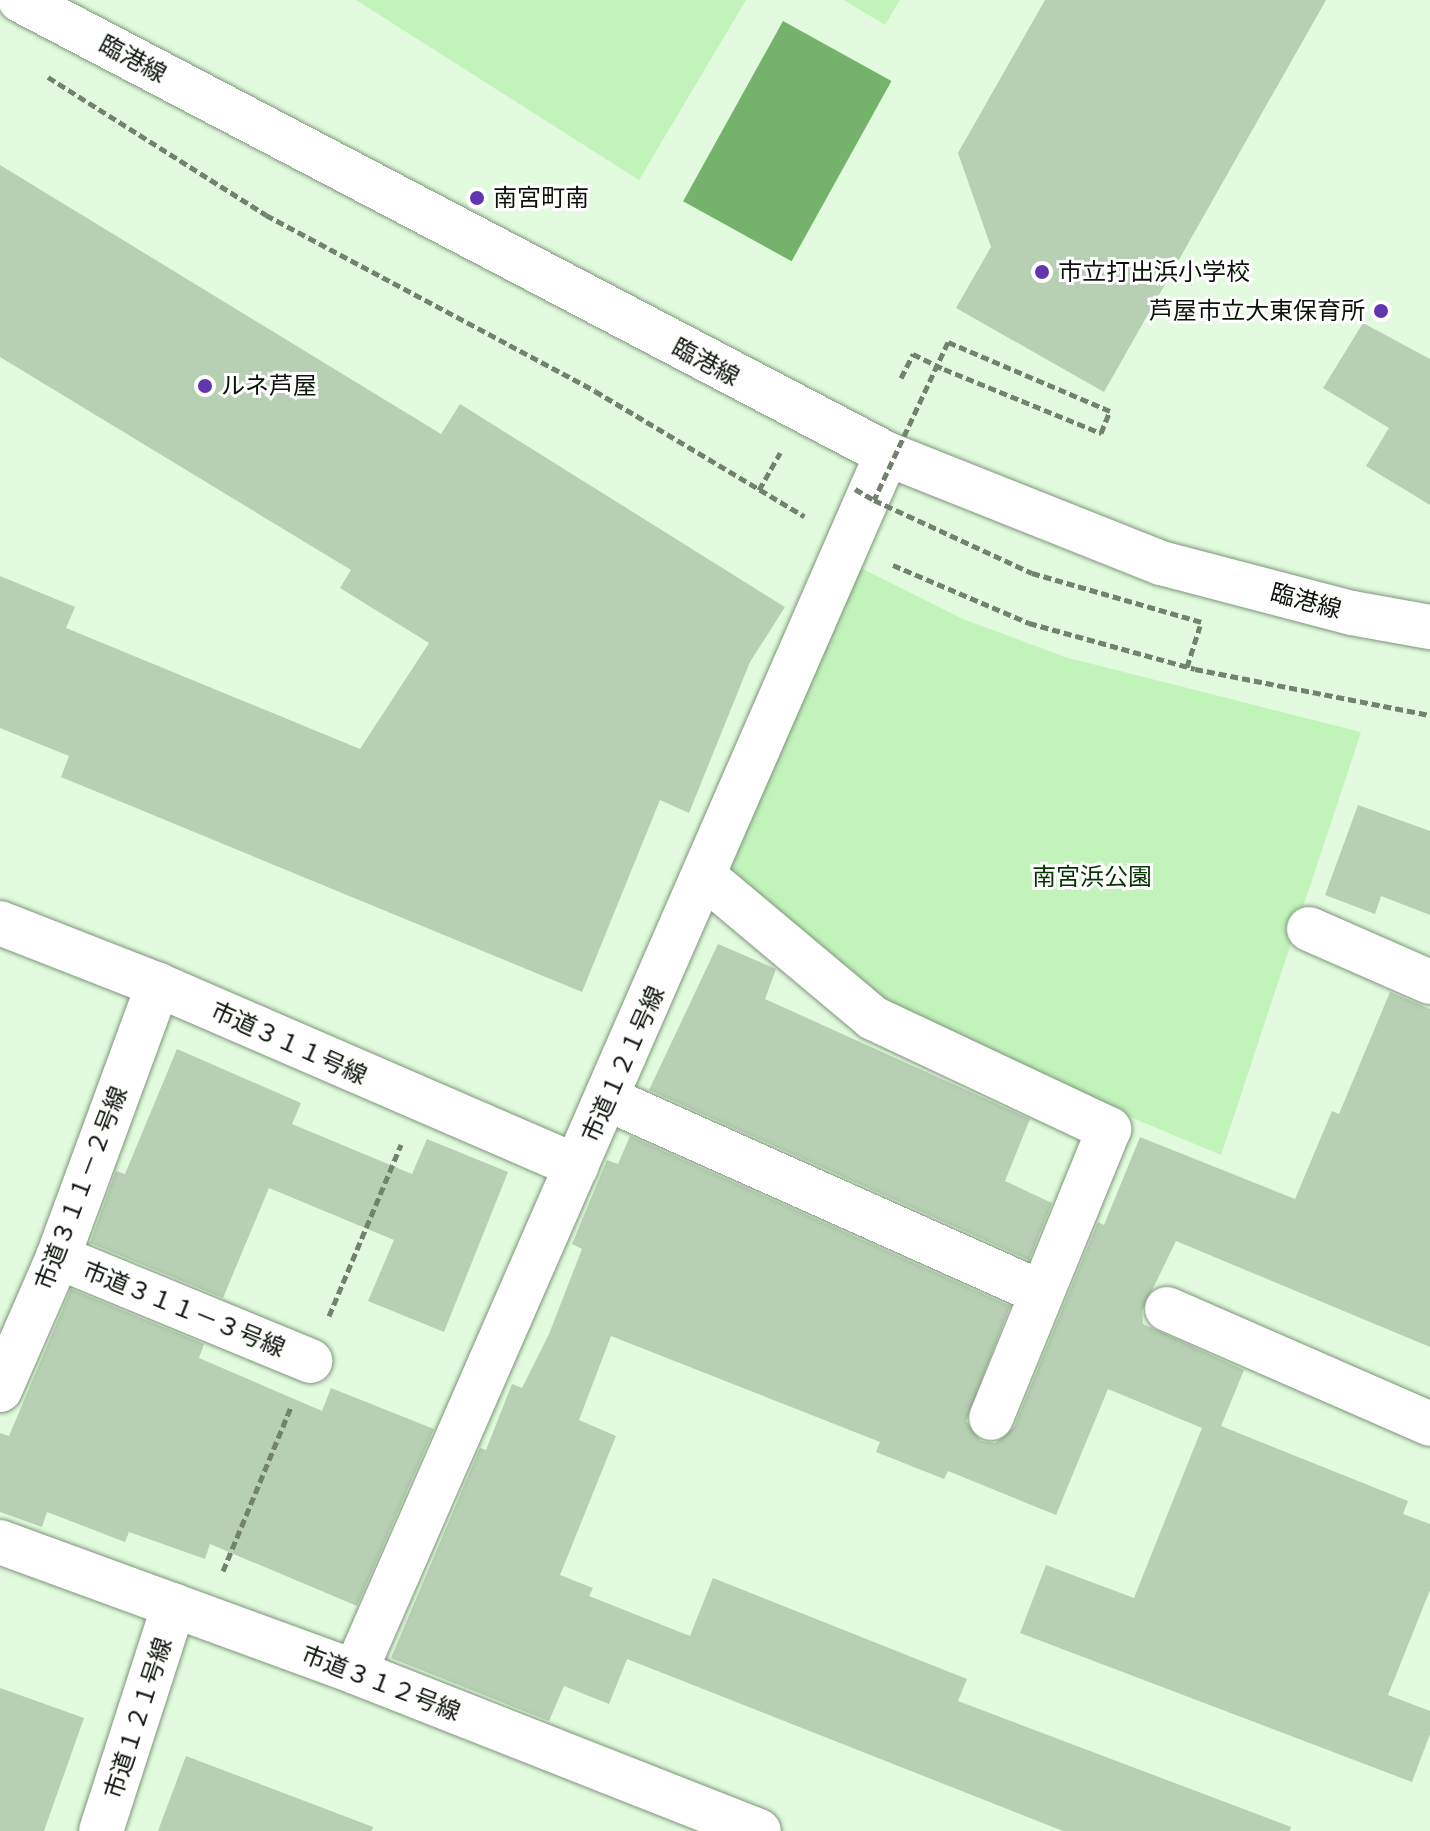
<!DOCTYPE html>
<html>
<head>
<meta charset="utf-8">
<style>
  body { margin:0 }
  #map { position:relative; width:1430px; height:1831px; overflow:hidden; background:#e2fbde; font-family:Quicksand,"Noto Sans JP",sans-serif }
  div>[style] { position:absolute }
  .green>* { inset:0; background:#c2f3bb }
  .water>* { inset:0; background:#75b36d; transform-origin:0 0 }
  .building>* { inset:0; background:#b7cfb3 }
  .path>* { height:5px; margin-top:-2.5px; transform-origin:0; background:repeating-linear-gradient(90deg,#72826f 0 8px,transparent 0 12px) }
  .roads { filter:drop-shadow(0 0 2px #7e957b) drop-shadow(0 0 2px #7e957b) }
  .street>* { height:44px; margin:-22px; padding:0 22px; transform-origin:22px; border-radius:22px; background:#fff }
  .secondary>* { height:44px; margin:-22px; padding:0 22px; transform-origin:22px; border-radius:22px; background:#fff }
  .path-bridge>* { height:5px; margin-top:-2.5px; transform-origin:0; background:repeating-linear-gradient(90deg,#72826f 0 8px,transparent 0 12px) }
  .dots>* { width:22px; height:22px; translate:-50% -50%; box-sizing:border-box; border:4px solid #fff; border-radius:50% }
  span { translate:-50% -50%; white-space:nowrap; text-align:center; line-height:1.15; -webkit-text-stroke:6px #fff; paint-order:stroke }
  .street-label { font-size:24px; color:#0b130a }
  .poi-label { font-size:24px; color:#0b130a }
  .left { translate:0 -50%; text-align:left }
  .right { translate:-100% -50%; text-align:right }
  .park-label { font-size:24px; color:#073303 }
</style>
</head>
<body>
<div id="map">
  <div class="green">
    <div style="clip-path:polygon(356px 0,746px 0,639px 180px)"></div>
    <div style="clip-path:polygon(844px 0,900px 0,885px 25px)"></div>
    <div style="clip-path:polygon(851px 563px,963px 619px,1065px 657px,1361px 732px,1221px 1155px,880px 1012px,717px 875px)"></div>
  </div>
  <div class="water">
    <div style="left:783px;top:21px;width:124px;height:206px;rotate:29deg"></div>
  </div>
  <div class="building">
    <div style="clip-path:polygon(1045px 0,1326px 0,1104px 392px,956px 308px,991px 247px,958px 153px)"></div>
    <div style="clip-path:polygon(0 165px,441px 434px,460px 404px,785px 607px,750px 662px,689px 813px,660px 800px,582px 992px,61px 777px,69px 756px,0 728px,0 576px,75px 607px,66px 628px,360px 749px,429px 643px,340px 588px,351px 570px,0 357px)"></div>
    <div style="clip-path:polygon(1363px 323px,1430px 359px,1430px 505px,1366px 466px,1389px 428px,1323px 388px)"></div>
    <div style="clip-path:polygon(1358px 805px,1430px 831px,1430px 915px,1381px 896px,1375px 914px,1325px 895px)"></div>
    <div style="clip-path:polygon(718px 944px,776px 969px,765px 999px,1030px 1119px,1005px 1181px,1052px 1203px,1029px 1260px,649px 1090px)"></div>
    <div style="clip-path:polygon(1390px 992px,1430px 1009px,1430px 1347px,1176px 1241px,1142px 1311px,1143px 1324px,1244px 1370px,1221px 1426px,1408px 1501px,1403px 1514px,1430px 1524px,1430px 1590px,1388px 1695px,1430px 1711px,1430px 1734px,1412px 1782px,1020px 1633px,1046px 1565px,1134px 1598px,1202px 1428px,1108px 1389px,1056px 1515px,948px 1471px,944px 1479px,876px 1452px,880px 1442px,611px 1336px,579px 1420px,616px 1436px,560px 1575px,593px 1588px,589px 1596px,690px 1636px,713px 1578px,967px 1679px,958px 1701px,1291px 1827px,1290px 1831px,1063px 1831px,627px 1659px,609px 1704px,564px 1686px,549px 1721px,391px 1658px,480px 1448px,486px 1450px,512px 1384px,522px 1388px,549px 1334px,582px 1249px,572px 1244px,607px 1160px,618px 1164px,630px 1136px,1010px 1306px,966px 1421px,981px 1441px,995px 1443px,1014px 1427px,1098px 1222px,1104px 1225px,1140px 1137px,1295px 1199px,1332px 1111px,1339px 1114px)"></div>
    <div style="clip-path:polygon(177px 1049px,301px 1103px,292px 1124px,412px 1174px,427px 1139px,508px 1172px,444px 1332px,368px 1301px,394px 1240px,269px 1188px,223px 1298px,90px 1243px,116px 1171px,125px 1174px)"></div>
    <div style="clip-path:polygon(71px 1289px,204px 1344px,199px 1358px,322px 1411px,331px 1388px,434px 1429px,357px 1606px,210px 1544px,205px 1559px,129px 1532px,125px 1542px,47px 1512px,42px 1527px,0 1512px,0 1433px,9px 1436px)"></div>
    <div style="clip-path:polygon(0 1688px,84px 1718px,44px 1831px,0 1831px)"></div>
    <div style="clip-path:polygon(186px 1756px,373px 1827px,372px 1831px,158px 1831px)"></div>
  </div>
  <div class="path">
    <div style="left:48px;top:77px;width:258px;rotate:32.3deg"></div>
    <div style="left:266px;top:215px;width:373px;rotate:28.1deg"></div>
    <div style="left:595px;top:391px;width:244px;rotate:30.9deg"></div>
    <div style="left:901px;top:378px;width:27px;rotate:-63deg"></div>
    <div style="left:913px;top:354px;width:34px;rotate:26deg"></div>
    <div style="left:759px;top:490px;width:43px;rotate:-60.4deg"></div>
    <div style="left:893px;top:565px;width:148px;rotate:23.1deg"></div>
    <div style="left:1029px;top:623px;width:172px;rotate:15.5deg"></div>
    <div style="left:1195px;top:669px;width:239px;rotate:11.1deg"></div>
    <div style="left:1187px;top:667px;width:43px;rotate:-72.4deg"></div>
    <div style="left:329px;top:1316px;width:186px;rotate:-67.2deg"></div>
    <div style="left:223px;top:1571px;width:178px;rotate:-67.5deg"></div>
  </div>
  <div class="roads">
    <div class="street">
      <div style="left:705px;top:877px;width:219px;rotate:40deg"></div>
      <div style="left:873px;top:1018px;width:261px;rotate:25.2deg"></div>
      <div style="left:1109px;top:1129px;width:312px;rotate:112.2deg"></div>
      <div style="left:0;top:923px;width:170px;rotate:21.4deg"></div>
      <div style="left:158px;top:985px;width:456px;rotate:23.4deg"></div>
      <div style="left:1309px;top:929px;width:132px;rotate:23.7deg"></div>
      <div style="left:608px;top:1099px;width:475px;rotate:24.1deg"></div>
      <div style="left:58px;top:1257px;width:273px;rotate:22.4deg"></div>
      <div style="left:1167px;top:1309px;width:287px;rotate:23.6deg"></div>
      <div style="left:0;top:1390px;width:145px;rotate:-66.4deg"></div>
      <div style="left:58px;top:1257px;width:290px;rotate:-69.8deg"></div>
      <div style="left:0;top:1542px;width:378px;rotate:20.1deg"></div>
      <div style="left:355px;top:1672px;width:434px;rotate:21.5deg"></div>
      <div style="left:355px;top:1672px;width:1329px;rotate:-66.41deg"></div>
      <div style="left:101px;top:1831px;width:237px;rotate:-72.1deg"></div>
    </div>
    <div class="secondary">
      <div style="left:20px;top:0;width:979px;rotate:27.64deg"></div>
      <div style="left:887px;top:454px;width:295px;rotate:21.7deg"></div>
      <div style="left:1161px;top:563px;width:197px;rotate:14.7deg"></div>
      <div style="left:1352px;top:613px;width:79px;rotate:10.2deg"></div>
    </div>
  </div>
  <div class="path-bridge">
    <div style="left:944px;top:369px;width:170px;rotate:22.2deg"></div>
    <div style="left:1101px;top:433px;width:24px;rotate:-68deg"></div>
    <div style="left:1110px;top:411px;width:176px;rotate:-156.9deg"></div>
    <div style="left:948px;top:342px;width:174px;rotate:115.1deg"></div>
    <div style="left:874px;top:500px;width:174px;rotate:24.8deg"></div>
    <div style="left:1032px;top:573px;width:177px;rotate:16.1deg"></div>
    <div style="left:855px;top:489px;width:22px;rotate:30deg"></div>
  </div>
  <div class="dots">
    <div style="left:477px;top:198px;background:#6037af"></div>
    <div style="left:1042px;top:272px;background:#6037af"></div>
    <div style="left:1381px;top:311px;background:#6037af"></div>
    <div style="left:205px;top:386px;background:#6037af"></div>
  </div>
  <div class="street-label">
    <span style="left:133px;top:59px;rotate:28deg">臨港線</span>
    <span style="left:706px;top:362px;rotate:28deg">臨港線</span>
    <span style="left:1306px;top:601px;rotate:15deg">臨港線</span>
    <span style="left:289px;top:1043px;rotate:24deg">市道３１１号線</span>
    <span style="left:623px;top:1064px;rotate:-66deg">市道１２１号線</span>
    <span style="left:81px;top:1188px;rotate:-69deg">市道３１１－２号線</span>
    <span style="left:184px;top:1309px;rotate:22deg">市道３１１－３号線</span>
    <span style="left:381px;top:1683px;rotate:21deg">市道３１２号線</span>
    <span style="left:138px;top:1718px;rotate:-72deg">市道１２１号線</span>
  </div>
  <div class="poi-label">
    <span class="left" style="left:493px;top:198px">南宮町南</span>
    <span class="left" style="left:1058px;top:272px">市立打出浜小学校</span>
    <span class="right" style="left:1365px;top:311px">芦屋市立大東保育所</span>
    <span class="left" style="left:221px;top:386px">ルネ芦屋</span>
  </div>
  <div class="park-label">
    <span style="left:1092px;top:877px">南宮浜公園</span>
  </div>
</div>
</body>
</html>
